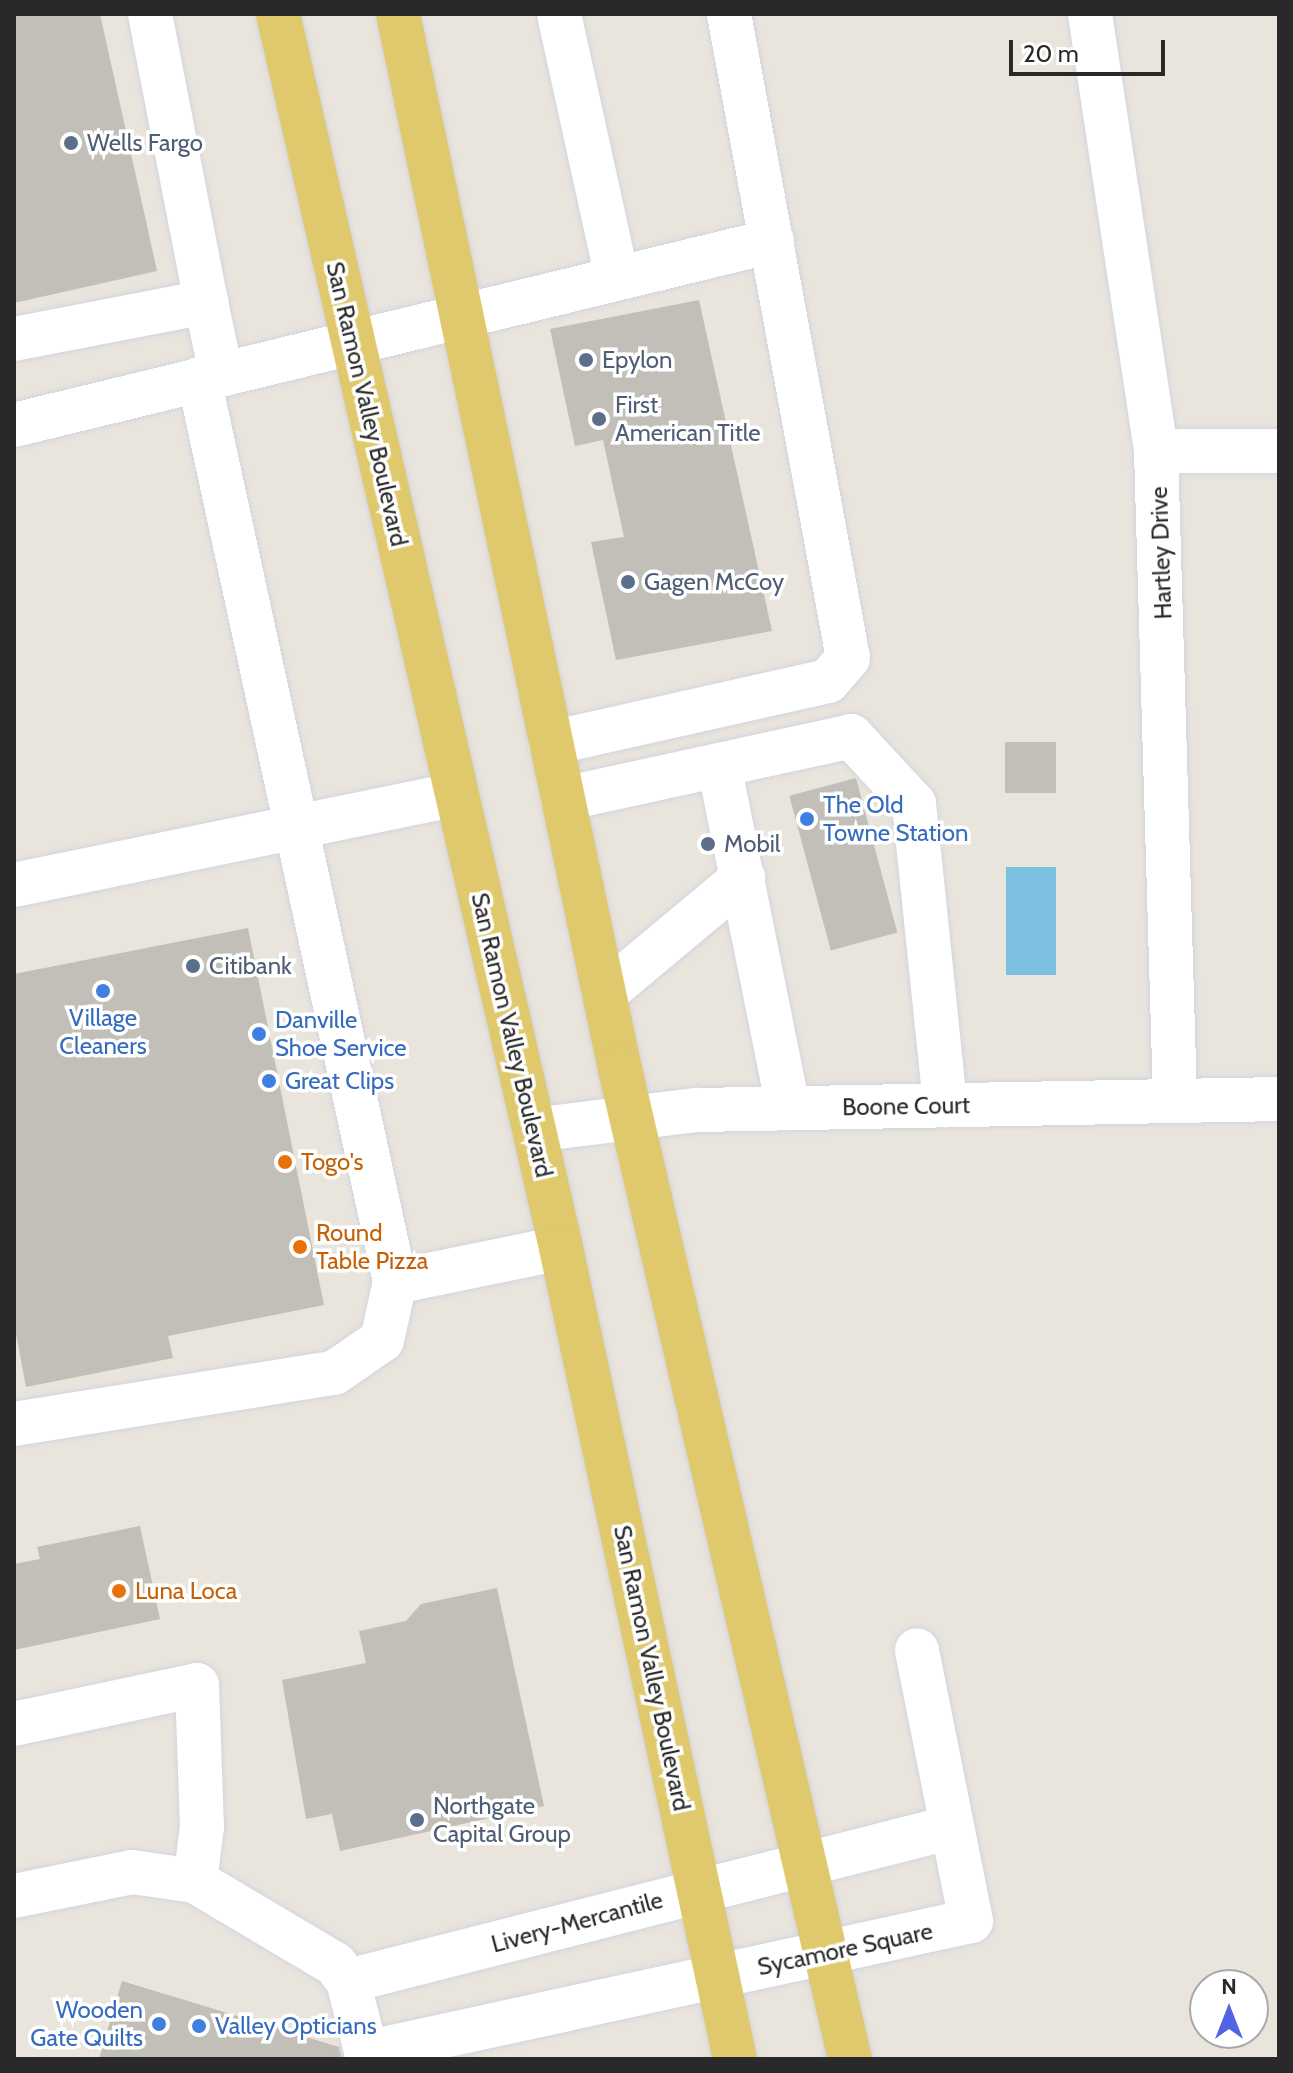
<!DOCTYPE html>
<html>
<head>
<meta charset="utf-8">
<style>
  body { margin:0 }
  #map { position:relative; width:1293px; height:2073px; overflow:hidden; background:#e9e4dc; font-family:Cabin,sans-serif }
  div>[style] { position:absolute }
  .water>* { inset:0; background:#7bc1df; transform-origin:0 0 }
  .building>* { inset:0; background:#c2beb8; transform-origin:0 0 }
  .roads { filter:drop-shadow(0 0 2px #d2d4e0) drop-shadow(0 0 2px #d2d4e0) }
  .minor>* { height:44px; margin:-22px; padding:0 22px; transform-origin:22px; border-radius:22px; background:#fff }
  .major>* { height:44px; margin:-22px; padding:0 22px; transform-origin:22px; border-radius:22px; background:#dfc96c }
  .dots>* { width:22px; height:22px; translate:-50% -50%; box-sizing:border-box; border:4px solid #fff; border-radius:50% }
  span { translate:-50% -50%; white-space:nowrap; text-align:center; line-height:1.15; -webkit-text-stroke:7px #fff; paint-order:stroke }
  .service-label { font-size:24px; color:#4e5e75 }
  .left { translate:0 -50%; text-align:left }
  .street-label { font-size:24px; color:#292929 }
  .shop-label { font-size:24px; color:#366cbe }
  .right { translate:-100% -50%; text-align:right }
  .food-label { font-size:24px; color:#c56008 }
  .frame { position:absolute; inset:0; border:16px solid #292929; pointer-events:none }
  .north { position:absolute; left:1189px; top:1969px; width:80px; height:80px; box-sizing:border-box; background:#fff; border:2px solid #a9a9a9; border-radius:50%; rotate:0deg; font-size:22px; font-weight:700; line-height:32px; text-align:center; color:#292929 }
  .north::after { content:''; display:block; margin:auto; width:28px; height:36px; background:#4f65e3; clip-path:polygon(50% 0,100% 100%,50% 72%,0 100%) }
  .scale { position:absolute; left:1009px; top:40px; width:156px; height:36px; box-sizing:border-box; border:4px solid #292929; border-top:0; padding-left:10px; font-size:24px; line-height:28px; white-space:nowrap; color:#292929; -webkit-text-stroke:6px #fff; paint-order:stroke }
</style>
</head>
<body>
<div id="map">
  <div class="water">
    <div style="left:1006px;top:867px;width:50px;height:108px"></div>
  </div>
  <div class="building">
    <div style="clip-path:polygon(14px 14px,100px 14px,157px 271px,14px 303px)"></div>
    <div style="clip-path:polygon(699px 300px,772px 631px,616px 660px,591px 542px,624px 537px,603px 440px,575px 446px,550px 329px)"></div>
    <div style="left:1005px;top:742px;width:51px;height:51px"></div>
    <div style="left:856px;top:778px;width:160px;height:69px;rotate:75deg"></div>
    <div style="clip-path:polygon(248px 928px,324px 1305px,168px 1336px,173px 1358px,26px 1387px,14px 1323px,14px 974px)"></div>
    <div style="clip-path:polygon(140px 1526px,160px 1619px,14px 1650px,14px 1564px,40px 1559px,37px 1547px)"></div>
    <div style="clip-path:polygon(497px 1588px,544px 1806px,340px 1851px,332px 1814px,306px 1819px,282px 1680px,366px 1663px,359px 1631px,406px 1621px,421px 1604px)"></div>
    <div style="clip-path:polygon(122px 1981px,339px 2047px,342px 2059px,99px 2059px)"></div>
  </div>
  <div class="roads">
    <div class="minor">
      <div style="left:559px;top:14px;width:269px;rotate:77.6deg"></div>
      <div style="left:1090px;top:14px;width:442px;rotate:81.4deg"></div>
      <div style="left:1156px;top:451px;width:647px;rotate:88.32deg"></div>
      <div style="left:206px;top:302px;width:73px;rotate:78.1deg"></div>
      <div style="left:14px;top:339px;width:196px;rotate:-10.9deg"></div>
      <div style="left:206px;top:302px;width:293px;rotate:-101deg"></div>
      <div style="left:199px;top:379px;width:924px;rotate:77.75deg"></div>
      <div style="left:395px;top:1282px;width:169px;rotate:-11.6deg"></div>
      <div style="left:14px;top:425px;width:780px;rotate:-13.64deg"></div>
      <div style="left:1156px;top:451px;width:123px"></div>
      <div style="left:551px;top:743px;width:284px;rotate:-12.6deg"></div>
      <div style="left:828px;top:681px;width:30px;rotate:-49deg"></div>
      <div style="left:848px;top:658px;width:655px;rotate:-100.47deg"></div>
      <div style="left:719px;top:765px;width:350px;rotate:78.6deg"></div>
      <div style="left:563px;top:799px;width:295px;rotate:-12.3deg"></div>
      <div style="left:851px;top:736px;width:93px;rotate:47.2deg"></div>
      <div style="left:914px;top:804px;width:303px;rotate:84.1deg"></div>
      <div style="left:14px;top:885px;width:452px;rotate:-11.6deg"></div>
      <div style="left:605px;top:993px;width:180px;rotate:-39.8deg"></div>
      <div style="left:534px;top:1130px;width:165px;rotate:-7deg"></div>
      <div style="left:698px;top:1110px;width:581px;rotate:-1.08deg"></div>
      <div style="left:14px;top:1424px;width:324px;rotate:-9.1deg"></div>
      <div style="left:334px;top:1373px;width:58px;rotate:-34.5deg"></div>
      <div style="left:382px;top:1340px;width:59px;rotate:-77.4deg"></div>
      <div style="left:14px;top:1724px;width:187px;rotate:-12deg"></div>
      <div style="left:197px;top:1685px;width:142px;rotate:88deg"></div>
      <div style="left:202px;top:1827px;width:54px;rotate:97.4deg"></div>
      <div style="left:14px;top:1896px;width:120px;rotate:-11.5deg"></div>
      <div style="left:132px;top:1872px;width:64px;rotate:8.1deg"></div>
      <div style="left:195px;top:1881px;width:163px;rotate:30.7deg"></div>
      <div style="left:335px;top:1964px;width:21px;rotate:53deg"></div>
      <div style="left:348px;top:1981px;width:81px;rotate:75.6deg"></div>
      <div style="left:348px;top:1981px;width:623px;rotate:-14.3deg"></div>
      <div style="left:370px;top:2052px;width:615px;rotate:-12.3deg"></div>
      <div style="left:971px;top:1921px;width:276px;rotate:-101.3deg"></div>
    </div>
    <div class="major">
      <div style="left:278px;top:14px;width:1266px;rotate:77.08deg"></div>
      <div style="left:561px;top:1248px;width:829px;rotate:77.89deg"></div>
      <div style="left:398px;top:14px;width:1078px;rotate:78.12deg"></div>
      <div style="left:620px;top:1069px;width:1016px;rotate:76.92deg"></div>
    </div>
  </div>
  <div class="dots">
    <div style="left:71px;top:143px;background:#5c6f8a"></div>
    <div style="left:586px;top:360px;background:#5c6f8a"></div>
    <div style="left:599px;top:419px;background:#5c6f8a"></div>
    <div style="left:628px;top:582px;background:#5c6f8a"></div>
    <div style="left:807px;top:819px;background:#3f7fe0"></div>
    <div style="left:708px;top:844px;background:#5c6f8a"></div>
    <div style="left:193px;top:966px;background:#5c6f8a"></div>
    <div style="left:103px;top:991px;background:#3f7fe0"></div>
    <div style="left:259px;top:1034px;background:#3f7fe0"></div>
    <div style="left:269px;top:1081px;background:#3f7fe0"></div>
    <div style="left:285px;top:1162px;background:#e8710a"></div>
    <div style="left:300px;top:1247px;background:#e8710a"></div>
    <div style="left:119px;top:1591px;background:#e8710a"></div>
    <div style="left:417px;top:1820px;background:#5c6f8a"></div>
    <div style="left:159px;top:2024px;background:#3f7fe0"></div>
    <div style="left:199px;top:2026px;background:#3f7fe0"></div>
  </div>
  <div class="service-label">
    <span class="left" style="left:87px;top:143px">Wells Fargo</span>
    <span class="left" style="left:602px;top:360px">Epylon</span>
    <span class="left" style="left:615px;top:419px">First<br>American Title</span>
    <span class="left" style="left:644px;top:582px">Gagen McCoy</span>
    <span class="left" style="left:724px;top:844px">Mobil</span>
    <span class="left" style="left:209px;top:966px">Citibank</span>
    <span class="left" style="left:433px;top:1820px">Northgate<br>Capital Group</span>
  </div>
  <div class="street-label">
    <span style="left:367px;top:404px;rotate:77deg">San Ramon Valley Boulevard</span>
    <span style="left:1161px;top:553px;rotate:-92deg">Hartley Drive</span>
    <span style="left:512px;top:1035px;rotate:77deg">San Ramon Valley Boulevard</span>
    <span style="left:906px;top:1106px;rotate:-1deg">Boone Court</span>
    <span style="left:652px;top:1668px;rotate:78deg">San Ramon Valley Boulevard</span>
    <span style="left:577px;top:1922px;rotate:-15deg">Livery-Mercantile</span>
    <span style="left:845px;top:1949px;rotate:-12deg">Sycamore Square</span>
  </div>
  <div class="shop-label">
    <span class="left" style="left:823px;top:819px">The Old<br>Towne Station</span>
    <span style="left:103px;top:1032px">Village<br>Cleaners</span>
    <span class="left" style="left:275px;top:1034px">Danville<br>Shoe Service</span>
    <span class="left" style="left:285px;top:1081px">Great Clips</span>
    <span class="right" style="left:143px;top:2024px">Wooden<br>Gate Quilts</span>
    <span class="left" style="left:215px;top:2026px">Valley Opticians</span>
  </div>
  <div class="food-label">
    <span class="left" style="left:301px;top:1162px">Togo's</span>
    <span class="left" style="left:316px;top:1247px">Round<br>Table Pizza</span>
    <span class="left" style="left:135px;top:1591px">Luna Loca</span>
  </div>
  <div class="frame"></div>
  <div class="north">N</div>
  <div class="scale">20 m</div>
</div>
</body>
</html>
